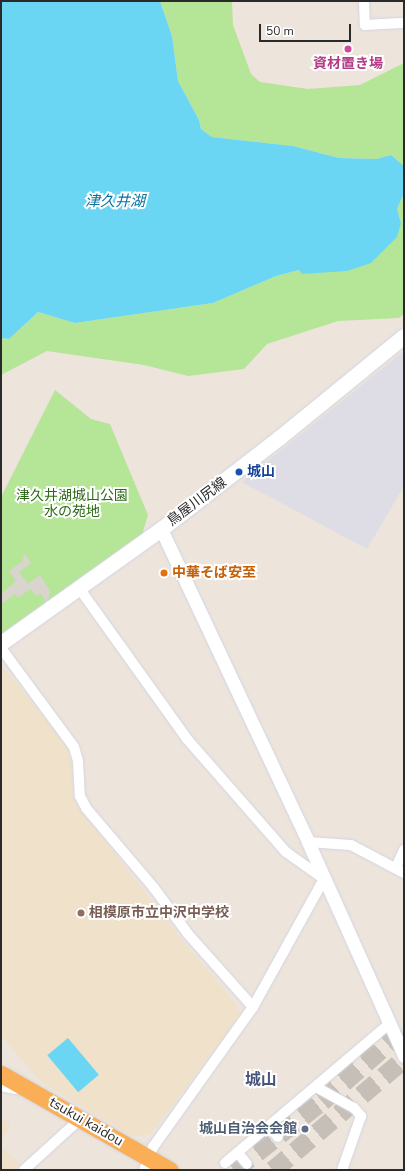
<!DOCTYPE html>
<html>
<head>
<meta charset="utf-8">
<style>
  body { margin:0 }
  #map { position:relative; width:405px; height:1171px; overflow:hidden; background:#ede4db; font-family:"Nunito Sans","Noto Sans JP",sans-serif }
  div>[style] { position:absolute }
  .industrial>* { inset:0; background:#dedce5 }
  .education>* { inset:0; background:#efe1ca }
  .green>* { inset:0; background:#b5e596 }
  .plaza>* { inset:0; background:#d9d4ce }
  .water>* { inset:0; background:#6ad6f3; transform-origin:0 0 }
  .motorway-tunnel>* { height:19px; margin-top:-9.5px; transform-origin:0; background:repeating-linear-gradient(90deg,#c6bfb8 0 19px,transparent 0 29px) }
  .roads { filter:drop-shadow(0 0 1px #d1d5e3) drop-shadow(0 0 1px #d1d5e3) }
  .minor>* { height:10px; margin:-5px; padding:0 5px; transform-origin:5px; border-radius:5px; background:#fff }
  .tertiary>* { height:13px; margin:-6.5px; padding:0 6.5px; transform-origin:6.5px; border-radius:6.5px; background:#fff }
  .secondary>* { height:15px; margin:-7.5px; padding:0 7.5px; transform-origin:7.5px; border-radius:7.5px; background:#fff }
  .trunk>* { height:17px; margin:-8.5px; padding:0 8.5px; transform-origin:8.5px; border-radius:8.5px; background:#faae56 }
  .dots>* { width:11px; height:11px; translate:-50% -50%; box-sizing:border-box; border:2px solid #fff; border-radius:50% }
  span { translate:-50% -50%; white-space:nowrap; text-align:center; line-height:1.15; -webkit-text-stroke:4px #fff; paint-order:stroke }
  .hotel-label { font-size:14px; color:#b23c85; font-weight:700 }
  .transit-label { font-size:14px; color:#164399; font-weight:700 }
  .left { translate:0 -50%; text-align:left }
  .park-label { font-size:14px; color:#2d6a17 }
  .street-label { font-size:14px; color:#2a2a2a }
  .food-label { font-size:14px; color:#c56008; font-weight:700 }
  .education-label { font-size:14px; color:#785e54; font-weight:700 }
  .service-label { font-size:14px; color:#4e5e75; font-weight:700 }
  .right { translate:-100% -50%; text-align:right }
  .water-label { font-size:15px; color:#0873a0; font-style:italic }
  .quarter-label { font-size:16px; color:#49557c; font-weight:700 }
  .frame { position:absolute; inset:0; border:2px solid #2a2a2a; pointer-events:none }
  .scale { position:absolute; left:259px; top:24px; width:92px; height:18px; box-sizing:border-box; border:2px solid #2a2a2a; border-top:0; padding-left:5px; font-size:12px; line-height:14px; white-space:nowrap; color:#2a2a2a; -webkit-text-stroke:3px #fff; paint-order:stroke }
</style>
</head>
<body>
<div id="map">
  <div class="industrial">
    <div style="clip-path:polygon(404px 351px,404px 486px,367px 549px,242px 482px)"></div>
  </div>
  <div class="education">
    <div style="clip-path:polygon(1px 667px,4px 668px,66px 745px,72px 763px,73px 797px,78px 806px,180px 938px,236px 1004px,239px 1014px,223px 1038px,151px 1133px,142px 1136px,132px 1136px,41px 1082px,1px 1035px)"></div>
    <div style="clip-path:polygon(1px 1119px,11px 1124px,1px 1141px)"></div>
    <div style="clip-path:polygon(1px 1146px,20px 1164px,13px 1170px,1px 1170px)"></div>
  </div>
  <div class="green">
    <div style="clip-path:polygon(160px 1px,232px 1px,233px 25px,251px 74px,260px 82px,308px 89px,360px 85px,404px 63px,404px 166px,391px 155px,377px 159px,339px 158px,293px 146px,212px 137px,201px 129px,199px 120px,178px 81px,172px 36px)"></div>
    <div style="clip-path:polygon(404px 193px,404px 314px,399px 318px,338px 321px,267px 344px,244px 369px,188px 376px,144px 365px,47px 351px,1px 375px,1px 338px,9px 339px,38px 312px,75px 323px,213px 303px,276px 276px,299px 270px,302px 274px,308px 273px,401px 223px,397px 209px)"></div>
    <div style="clip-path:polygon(55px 390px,91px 419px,110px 424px,148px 515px,142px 535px,1px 638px,1px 497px)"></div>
  </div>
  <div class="plaza">
    <div style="clip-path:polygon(25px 554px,31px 563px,19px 572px,28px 584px,40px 575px,50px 591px,47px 605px,41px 593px,36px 596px,30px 589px,18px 598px,15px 594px,1px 604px,1px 594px,16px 581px,9px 571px,24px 560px,22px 557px)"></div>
  </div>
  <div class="water">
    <div style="clip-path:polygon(1px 1px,160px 1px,172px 36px,178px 81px,199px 120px,201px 129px,212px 137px,293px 146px,339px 158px,377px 159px,391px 155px,404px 166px,404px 193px,397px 209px,401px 223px,397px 237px,371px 263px,347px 271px,302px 274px,299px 270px,276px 276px,213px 303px,75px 323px,38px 312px,9px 339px,1px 338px)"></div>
    <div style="left:68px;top:1038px;width:48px;height:27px;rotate:50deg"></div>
  </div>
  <div class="motorway-tunnel">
    <div style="left:234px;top:1170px;width:112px;rotate:-38.1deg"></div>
    <div style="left:322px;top:1101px;width:109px;rotate:-41.3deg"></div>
    <div style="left:273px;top:1170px;width:172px;rotate:-40.3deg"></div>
  </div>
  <div class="roads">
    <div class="minor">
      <div style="left:364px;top:1px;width:24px;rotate:88deg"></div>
      <div style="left:365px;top:25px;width:36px;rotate:-3deg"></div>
      <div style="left:79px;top:588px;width:186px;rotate:54.4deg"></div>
      <div style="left:187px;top:739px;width:150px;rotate:48.8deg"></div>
      <div style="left:286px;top:852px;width:47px;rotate:35.4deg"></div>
      <div style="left:324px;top:879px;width:146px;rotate:119deg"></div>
      <div style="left:253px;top:1007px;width:172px;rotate:125.5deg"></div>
      <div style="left:153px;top:1147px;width:25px;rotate:111deg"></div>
      <div style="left:1px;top:648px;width:123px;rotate:53.6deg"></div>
      <div style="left:74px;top:747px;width:15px;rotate:74deg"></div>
      <div style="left:78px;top:761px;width:35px;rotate:87deg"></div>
      <div style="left:80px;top:796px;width:13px;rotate:63deg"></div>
      <div style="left:86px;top:808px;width:105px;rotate:49.6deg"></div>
      <div style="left:154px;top:888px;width:57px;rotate:53.5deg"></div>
      <div style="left:188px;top:934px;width:98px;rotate:48.3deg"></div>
      <div style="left:308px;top:842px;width:43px;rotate:4deg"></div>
      <div style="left:351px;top:845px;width:60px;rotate:27.8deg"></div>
      <div style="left:396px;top:867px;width:19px;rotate:-65deg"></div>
      <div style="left:1px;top:1086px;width:14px;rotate:12deg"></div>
      <div style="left:15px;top:1089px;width:7px;rotate:-8deg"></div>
      <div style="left:316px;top:1087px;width:43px;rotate:28.9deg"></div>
      <div style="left:354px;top:1108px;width:11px;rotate:49deg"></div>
      <div style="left:361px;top:1116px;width:57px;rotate:109.4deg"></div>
      <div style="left:269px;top:1126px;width:14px;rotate:51deg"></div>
      <div style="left:238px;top:1153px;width:14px;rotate:51deg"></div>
      <div style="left:225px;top:1163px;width:215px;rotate:-40.3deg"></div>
      <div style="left:24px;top:1170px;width:76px;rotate:-42.3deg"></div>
    </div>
    <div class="tertiary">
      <div style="left:161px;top:529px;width:346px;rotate:64.8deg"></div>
      <div style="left:308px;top:842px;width:235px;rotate:65.8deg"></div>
    </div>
    <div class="secondary">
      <div style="left:1px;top:643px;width:196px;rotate:-35.5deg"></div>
      <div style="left:161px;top:529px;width:150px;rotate:-37.7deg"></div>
      <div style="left:280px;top:437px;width:160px;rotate:-39.2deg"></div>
    </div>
    <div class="trunk">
      <div style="left:1px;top:1074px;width:194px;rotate:29.6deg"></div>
    </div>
  </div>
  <div class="dots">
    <div style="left:348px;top:49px;background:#d1479c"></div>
    <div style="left:239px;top:472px;background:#1a4fb4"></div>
    <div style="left:164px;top:573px;background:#e8710a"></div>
    <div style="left:81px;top:913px;background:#8d6e63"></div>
    <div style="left:305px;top:1129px;background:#5c6f8a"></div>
  </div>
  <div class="hotel-label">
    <span style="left:348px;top:64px">資材置き場</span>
  </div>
  <div class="transit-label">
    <span class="left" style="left:247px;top:472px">城山</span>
  </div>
  <div class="park-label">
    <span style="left:72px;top:504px">津久井湖城山公園<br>水の苑地</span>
  </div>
  <div class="street-label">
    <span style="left:197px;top:502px;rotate:-37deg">鳥屋川尻線</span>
    <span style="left:86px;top:1122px;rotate:30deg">tsukui kaidou</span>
  </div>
  <div class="food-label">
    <span class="left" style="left:172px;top:573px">中華そば安至</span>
  </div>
  <div class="education-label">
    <span class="left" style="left:89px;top:913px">相模原市立中沢中学校</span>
  </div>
  <div class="service-label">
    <span class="right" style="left:297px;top:1129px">城山自治会会館</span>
  </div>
  <div class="water-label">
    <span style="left:115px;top:202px">津久井湖</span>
  </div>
  <div class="quarter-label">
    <span style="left:261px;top:1080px">城山</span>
  </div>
  <div class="frame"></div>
  <div class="scale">50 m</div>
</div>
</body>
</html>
